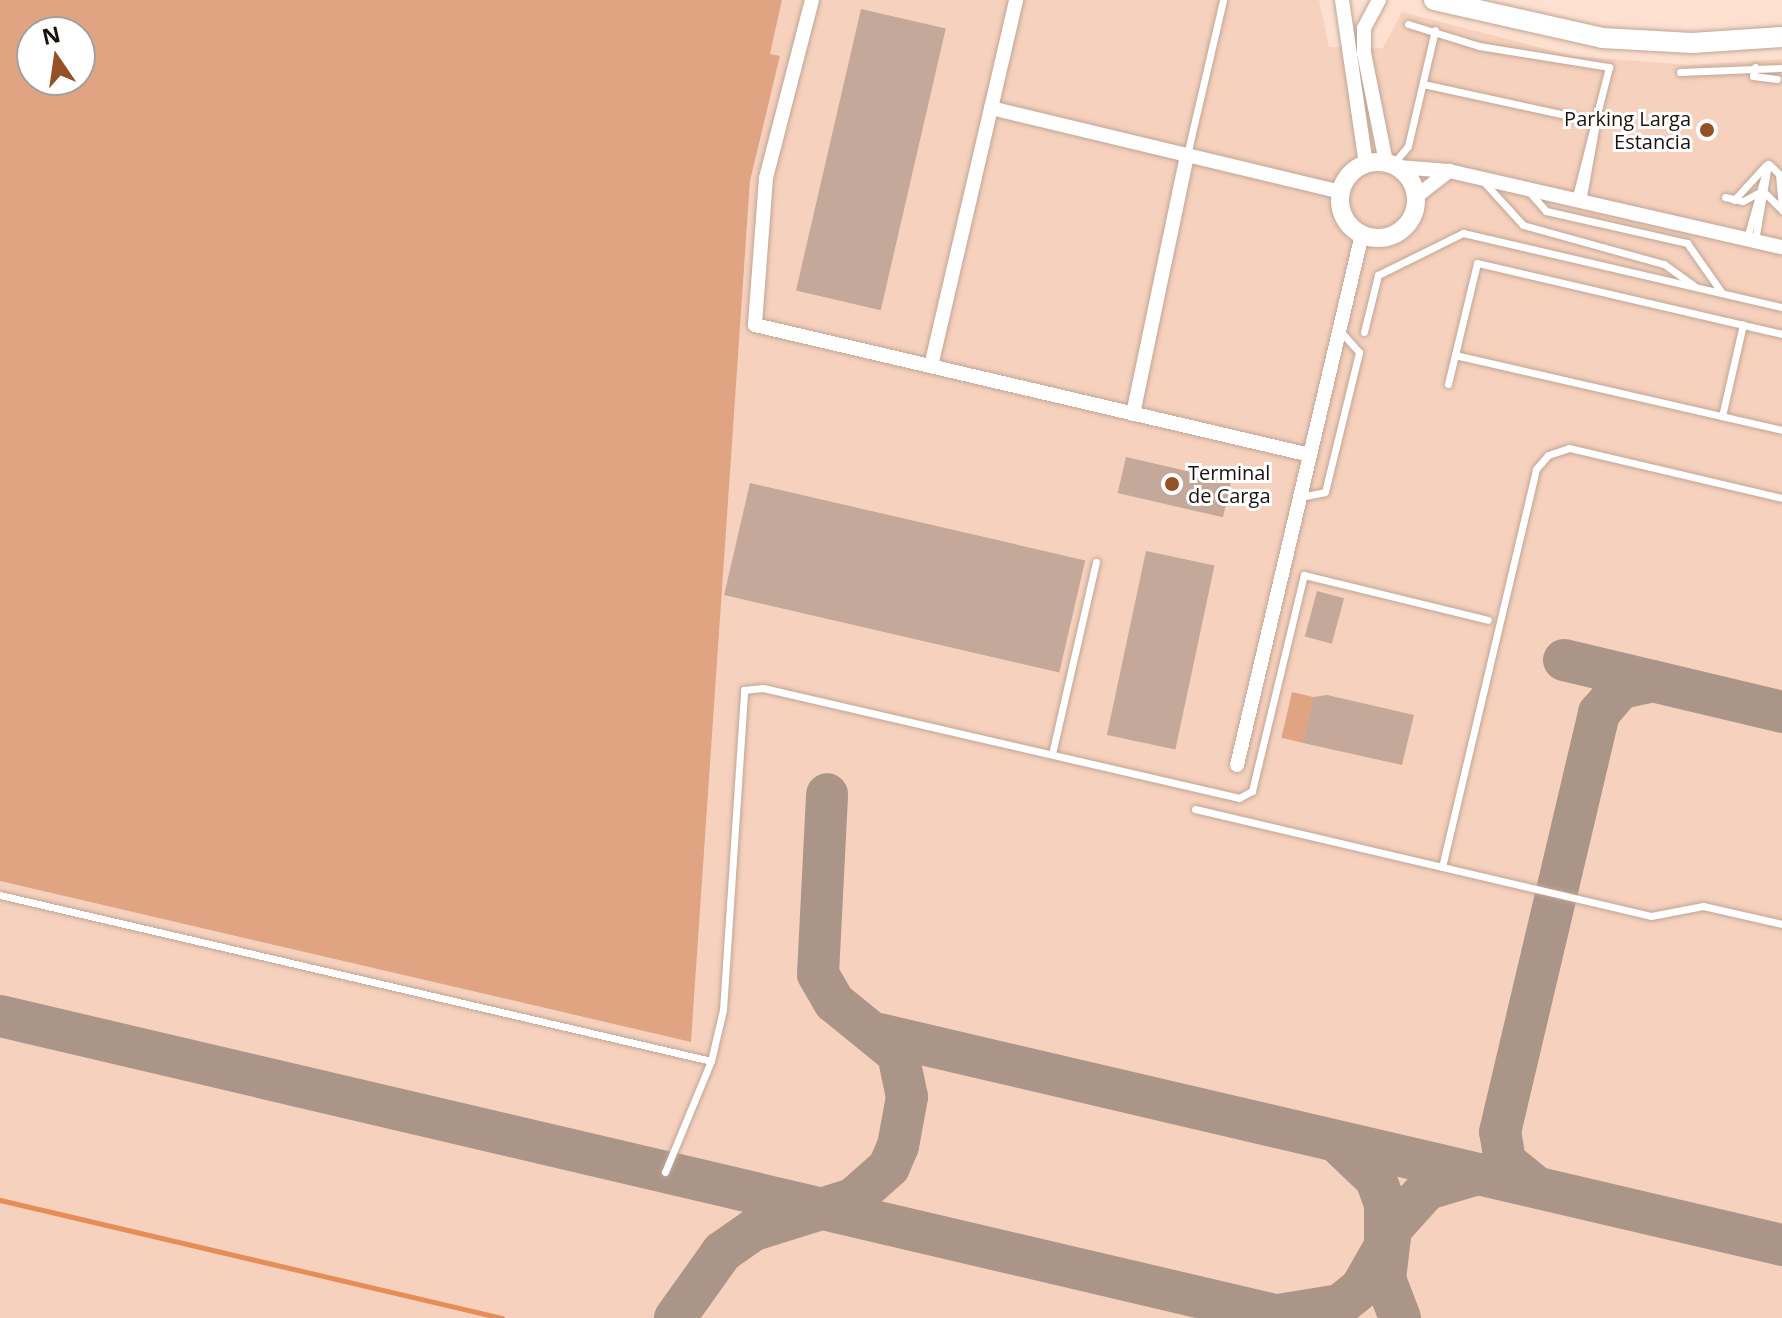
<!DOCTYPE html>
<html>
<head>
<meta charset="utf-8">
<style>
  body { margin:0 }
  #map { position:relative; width:1782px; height:1318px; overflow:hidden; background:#fde0d0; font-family:"Open Sans",sans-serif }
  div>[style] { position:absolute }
  .built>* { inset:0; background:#f6d1bd }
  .green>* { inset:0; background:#e0a483; transform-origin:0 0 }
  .stream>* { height:5px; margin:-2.5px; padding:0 2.5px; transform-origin:2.5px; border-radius:2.5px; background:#e68d57 }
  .taxiway>* { height:42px; margin:-21px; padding:0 21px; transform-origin:21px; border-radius:21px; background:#ab9589 }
  .building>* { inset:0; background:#c4a899; transform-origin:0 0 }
  .roads { filter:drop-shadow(0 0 2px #c0a595) drop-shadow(0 0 2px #c0a595) }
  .service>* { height:7px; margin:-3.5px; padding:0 3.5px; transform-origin:3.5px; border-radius:3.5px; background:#fff }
  .minor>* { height:14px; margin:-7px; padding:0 7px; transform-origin:7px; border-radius:7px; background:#fff }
  .tertiary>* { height:18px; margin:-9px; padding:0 9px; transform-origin:9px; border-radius:9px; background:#fff }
  .tertiary>.ring { margin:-9px; padding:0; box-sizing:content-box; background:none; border:18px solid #fff; border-radius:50% }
  .secondary>* { height:20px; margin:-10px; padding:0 10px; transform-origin:10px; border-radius:10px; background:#fff }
  .dots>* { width:22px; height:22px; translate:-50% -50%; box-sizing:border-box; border:4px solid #fff; border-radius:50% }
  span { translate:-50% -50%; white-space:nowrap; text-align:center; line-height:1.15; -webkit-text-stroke:6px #fff; paint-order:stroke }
  .poi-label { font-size:20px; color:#1c120d }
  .right { translate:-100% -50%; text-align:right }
  .left { translate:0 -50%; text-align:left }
  .north { position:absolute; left:16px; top:16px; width:80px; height:80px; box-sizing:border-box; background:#fff; border:2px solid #a4a09e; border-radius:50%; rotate:347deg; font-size:22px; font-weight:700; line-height:32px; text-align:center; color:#1c120d }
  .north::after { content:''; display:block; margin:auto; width:28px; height:36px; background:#955025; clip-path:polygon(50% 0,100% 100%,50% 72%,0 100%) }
</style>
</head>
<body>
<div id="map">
  <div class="built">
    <div style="clip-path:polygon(782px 0,1319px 0,1329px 47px,1383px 48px,1402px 12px,1572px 56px,1689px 65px,1782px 59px,1782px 1318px,0 1318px,0 881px,691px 1042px,750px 181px,780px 57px,770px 54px)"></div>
  </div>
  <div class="green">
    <div style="clip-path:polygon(evenodd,0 0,782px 0,770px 54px,780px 56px,750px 181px,691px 1042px,0 881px,0 0,80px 32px,80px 80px,32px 80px,32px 32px,80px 32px)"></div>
    <div style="left:1292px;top:692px;width:23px;height:47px;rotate:13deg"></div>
  </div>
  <div class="stream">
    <div style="left:0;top:1200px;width:516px;rotate:13.23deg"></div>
  </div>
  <div class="taxiway">
    <div style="left:1564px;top:660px;width:224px;rotate:13.4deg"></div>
    <div style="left:0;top:1016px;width:1323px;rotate:13.2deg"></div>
    <div style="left:879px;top:1034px;width:927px;rotate:13.15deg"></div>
    <div style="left:1535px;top:1186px;width:38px;rotate:-141deg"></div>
    <div style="left:1505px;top:1162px;width:30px;rotate:-99deg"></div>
    <div style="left:1500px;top:1132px;width:431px;rotate:-76.7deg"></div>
    <div style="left:1599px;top:713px;width:33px;rotate:-49deg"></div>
    <div style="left:1621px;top:688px;width:33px;rotate:-12deg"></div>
    <div style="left:1278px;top:1315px;width:63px;rotate:-9.2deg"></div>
    <div style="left:1340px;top:1305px;width:27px;rotate:-39deg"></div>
    <div style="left:1361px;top:1288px;width:48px;rotate:-60.3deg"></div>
    <div style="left:1385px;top:1246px;width:42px;rotate:-90deg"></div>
    <div style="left:1385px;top:1204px;width:27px;rotate:-110deg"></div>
    <div style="left:1376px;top:1179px;width:54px;rotate:-136.5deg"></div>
    <div style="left:675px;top:1318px;width:81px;rotate:-54.5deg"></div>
    <div style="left:722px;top:1252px;width:39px;rotate:-35deg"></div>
    <div style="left:754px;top:1230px;width:104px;rotate:-17.4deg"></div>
    <div style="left:853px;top:1199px;width:48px;rotate:-41.6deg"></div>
    <div style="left:889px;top:1167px;width:23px;rotate:-67deg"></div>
    <div style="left:898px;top:1146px;width:50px;rotate:-79.6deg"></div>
    <div style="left:907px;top:1097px;width:44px;rotate:-101.8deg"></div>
    <div style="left:898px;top:1054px;width:82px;rotate:-140.9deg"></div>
    <div style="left:834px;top:1002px;width:32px;rotate:-120deg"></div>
    <div style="left:818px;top:974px;width:180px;rotate:-87.1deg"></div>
    <div style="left:1400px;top:1318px;width:42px;rotate:-111deg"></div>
    <div style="left:1385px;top:1279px;width:50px;rotate:-83.2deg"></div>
    <div style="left:1391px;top:1229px;width:54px;rotate:-48deg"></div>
    <div style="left:1427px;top:1189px;width:50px;rotate:-16.3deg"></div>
  </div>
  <div class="building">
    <div style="left:861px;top:9px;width:87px;height:289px;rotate:13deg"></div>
    <div style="left:1126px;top:457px;width:108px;height:37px;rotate:13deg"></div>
    <div style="left:750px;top:483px;width:344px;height:115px;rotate:13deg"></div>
    <div style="left:1146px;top:551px;width:70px;height:188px;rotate:12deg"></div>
    <div style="left:1317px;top:591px;width:28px;height:47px;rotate:15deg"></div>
    <div style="clip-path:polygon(1327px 695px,1414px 715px,1402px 765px,1303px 743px,1314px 697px)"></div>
  </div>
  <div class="roads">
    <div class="service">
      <div style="left:1408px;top:24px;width:74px;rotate:17.2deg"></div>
      <div style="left:1479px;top:46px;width:132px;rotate:9.2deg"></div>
      <div style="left:1609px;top:67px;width:137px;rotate:104.3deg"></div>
      <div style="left:1755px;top:67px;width:9px;rotate:103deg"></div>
      <div style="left:1753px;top:76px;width:24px;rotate:7deg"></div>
      <div style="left:1680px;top:72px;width:100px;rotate:-2.3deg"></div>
      <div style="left:1423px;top:84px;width:178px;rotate:12.3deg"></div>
      <div style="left:1187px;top:155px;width:159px;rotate:-76.9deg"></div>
      <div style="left:1393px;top:164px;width:23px;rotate:-50deg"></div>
      <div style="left:1408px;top:146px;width:119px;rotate:-76.9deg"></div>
      <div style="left:1770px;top:165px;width:13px;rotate:45deg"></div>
      <div style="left:1779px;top:174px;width:36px;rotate:85deg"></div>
      <div style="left:1483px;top:181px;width:59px;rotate:47.7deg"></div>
      <div style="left:1523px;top:225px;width:146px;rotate:15.5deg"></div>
      <div style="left:1664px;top:264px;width:36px;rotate:36deg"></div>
      <div style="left:1530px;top:193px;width:24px;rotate:48deg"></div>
      <div style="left:1546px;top:211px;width:145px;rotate:12.8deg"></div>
      <div style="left:1687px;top:243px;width:61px;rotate:55deg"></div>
      <div style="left:1766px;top:194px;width:23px;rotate:45deg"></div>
      <div style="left:1725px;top:197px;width:18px;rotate:13deg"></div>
      <div style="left:1743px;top:201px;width:17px;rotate:-28deg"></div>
      <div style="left:1734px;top:200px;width:47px;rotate:-47.6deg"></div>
      <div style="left:1582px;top:202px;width:74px;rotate:-79.9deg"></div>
      <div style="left:1747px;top:238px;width:77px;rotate:-74.2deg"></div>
      <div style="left:1755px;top:241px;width:78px;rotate:-80.4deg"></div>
      <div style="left:1364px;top:332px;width:59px;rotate:-76.2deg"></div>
      <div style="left:1378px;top:275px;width:95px;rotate:-26.3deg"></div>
      <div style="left:1463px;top:233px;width:327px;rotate:13.1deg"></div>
      <div style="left:1455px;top:355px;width:335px;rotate:12.9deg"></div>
      <div style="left:1448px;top:384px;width:124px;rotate:-76.5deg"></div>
      <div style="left:1477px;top:263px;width:313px;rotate:13.1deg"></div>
      <div style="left:1722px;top:416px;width:94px;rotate:-77.1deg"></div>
      <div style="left:1300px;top:497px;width:25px;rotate:-11deg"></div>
      <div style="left:1325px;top:492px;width:144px;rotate:-76.3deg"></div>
      <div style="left:1359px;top:352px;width:28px;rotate:-132deg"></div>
      <div style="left:1052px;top:754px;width:197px;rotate:-77.1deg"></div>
      <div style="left:1195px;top:809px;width:468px;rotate:13.2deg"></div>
      <div style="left:1651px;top:916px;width:53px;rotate:-10.9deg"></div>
      <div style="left:1703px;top:906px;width:81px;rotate:12.8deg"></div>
      <div style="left:1442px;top:867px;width:409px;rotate:-76.7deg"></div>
      <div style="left:1536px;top:469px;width:18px;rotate:-49deg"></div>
      <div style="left:1548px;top:455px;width:22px;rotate:-18deg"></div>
      <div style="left:1569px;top:448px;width:219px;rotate:13.2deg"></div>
      <div style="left:0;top:895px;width:730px;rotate:13.14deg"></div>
      <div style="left:665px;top:1172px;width:120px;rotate:-67.5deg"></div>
      <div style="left:711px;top:1061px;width:52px;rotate:-76.8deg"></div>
      <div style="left:723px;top:1010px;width:321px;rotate:-86.2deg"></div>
      <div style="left:744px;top:690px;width:19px;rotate:-6deg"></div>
      <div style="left:763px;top:688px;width:489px;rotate:13deg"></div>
      <div style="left:1239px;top:798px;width:15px;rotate:-28deg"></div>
      <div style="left:1252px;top:791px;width:222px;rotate:-76.5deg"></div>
      <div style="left:1304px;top:575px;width:189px;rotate:13.7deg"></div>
    </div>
    <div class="minor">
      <div style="left:812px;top:0;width:184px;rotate:104.5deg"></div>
      <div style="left:766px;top:178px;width:147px;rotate:94.3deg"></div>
      <div style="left:755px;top:325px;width:570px;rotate:13.18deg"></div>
      <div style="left:1342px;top:0;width:166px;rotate:81.7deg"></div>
      <div style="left:1379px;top:0;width:32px;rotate:118deg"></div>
      <div style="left:1364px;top:28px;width:25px;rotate:90deg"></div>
      <div style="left:1364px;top:53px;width:111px;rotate:78.6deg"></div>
      <div style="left:991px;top:108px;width:360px;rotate:13.5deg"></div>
      <div style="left:1398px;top:167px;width:51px;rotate:4.5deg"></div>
      <div style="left:1449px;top:171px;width:342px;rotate:12.9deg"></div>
      <div style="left:1417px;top:196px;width:41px;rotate:-38deg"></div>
      <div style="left:931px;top:366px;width:376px;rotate:-76.9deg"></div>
      <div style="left:1133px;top:414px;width:265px;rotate:-78.2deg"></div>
      <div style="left:1237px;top:765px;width:546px;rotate:-76.75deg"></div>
    </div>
    <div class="tertiary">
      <div class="ring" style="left:1340px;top:162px;width:58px;height:58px"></div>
    </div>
    <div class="secondary">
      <div style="left:1434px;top:0;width:172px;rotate:12.7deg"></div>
      <div style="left:1602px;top:38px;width:90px;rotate:3.2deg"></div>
      <div style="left:1692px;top:43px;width:90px;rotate:-3.8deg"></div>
    </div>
  </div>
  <div class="dots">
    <div style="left:1707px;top:130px;background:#955025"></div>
    <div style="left:1172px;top:484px;background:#955025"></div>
  </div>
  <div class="poi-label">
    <span class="right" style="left:1691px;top:130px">Parking Larga<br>Estancia</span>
    <span class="left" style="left:1188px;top:484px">Terminal<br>de Carga</span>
  </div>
  <div class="north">N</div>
</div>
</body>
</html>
